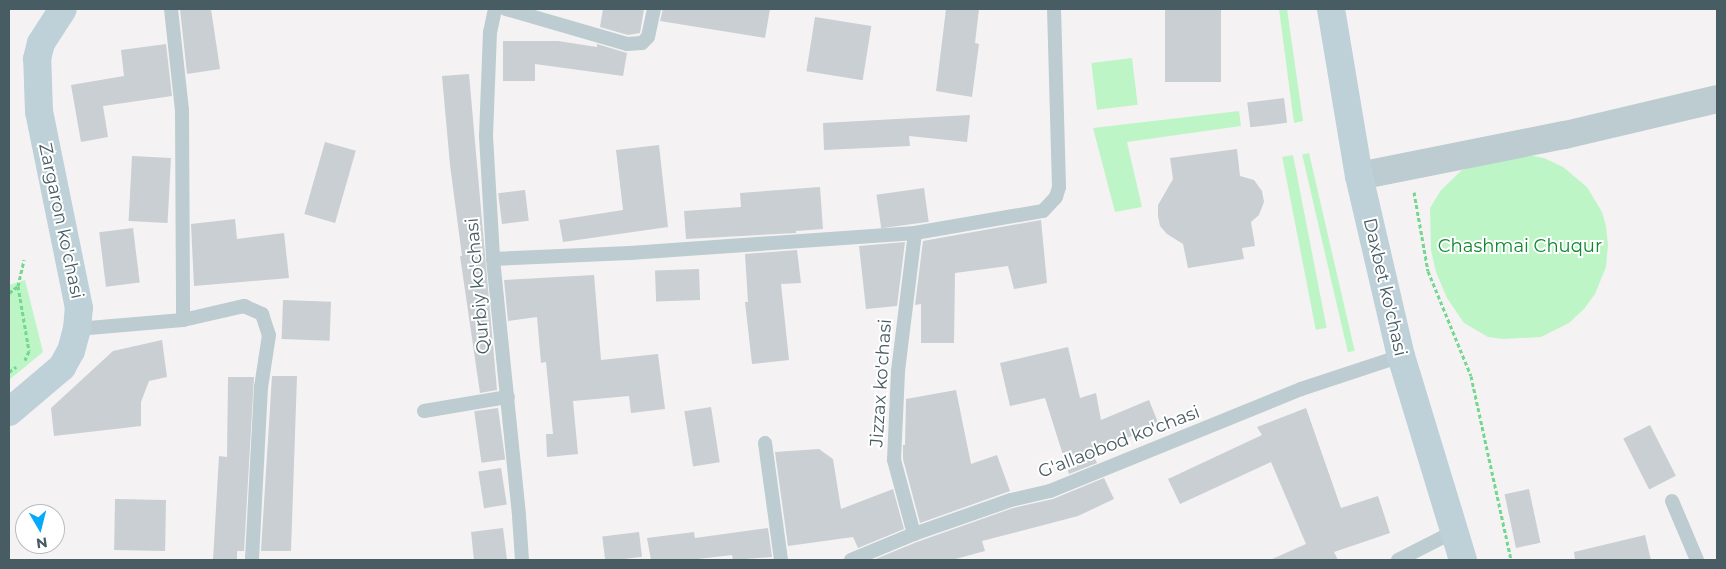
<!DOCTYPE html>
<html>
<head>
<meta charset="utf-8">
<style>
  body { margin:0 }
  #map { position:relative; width:1726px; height:569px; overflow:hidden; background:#f5f2f3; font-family:Montserrat,sans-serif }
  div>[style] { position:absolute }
  .green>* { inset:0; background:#bef5c7; transform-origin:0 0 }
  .building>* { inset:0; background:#c9cfd2; transform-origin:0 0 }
  .path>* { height:3px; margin-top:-1.5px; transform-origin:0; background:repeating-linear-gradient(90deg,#71d88e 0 4px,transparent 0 6.5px) }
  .lane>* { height:14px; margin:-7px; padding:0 7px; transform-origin:7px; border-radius:7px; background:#bcccd0 }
  .street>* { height:28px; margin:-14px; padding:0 14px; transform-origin:14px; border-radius:14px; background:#bcccd0 }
  .secondary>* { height:28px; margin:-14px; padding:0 14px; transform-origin:14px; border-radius:14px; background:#bed0d8 }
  span { translate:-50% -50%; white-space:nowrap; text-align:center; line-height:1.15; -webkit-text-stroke:4px #fff; paint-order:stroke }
  .street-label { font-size:18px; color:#475c63 }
  .park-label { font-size:18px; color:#0d892e }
  .frame { position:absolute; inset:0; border:10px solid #475c63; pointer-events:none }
  .north { position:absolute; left:15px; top:504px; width:50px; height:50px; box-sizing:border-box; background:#fff; border:1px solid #b5bec1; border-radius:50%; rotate:172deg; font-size:14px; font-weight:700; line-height:20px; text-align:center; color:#475c63 }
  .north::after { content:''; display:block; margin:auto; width:18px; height:22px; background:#06a9fb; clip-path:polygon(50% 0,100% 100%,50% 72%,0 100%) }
</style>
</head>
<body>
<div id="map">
  <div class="green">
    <div style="clip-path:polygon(1279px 9px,1287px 9px,1303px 121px,1294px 123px)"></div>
    <div style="left:1132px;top:58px;width:47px;height:41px;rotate:83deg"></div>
    <div style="clip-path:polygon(1239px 111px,1241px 126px,1127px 142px,1142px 207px,1115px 212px,1093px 128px)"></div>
    <div style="left:1309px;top:153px;width:203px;height:7px;rotate:77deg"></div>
    <div style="left:1293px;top:155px;width:176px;height:11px;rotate:79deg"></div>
    <div style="clip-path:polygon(1528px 155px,1544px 158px,1563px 167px,1587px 187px,1602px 212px,1606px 226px,1608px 245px,1606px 267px,1595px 294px,1584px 309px,1569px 323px,1541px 337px,1503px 339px,1488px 337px,1464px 323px,1447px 298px,1436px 272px,1431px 250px,1430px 208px,1441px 190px,1461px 171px,1484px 159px)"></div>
    <div style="clip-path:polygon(25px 280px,43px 352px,9px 380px,9px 285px)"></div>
  </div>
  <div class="building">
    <div style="clip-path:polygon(180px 9px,211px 9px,220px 69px,187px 74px)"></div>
    <div style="clip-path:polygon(603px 9px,644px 9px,640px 33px,628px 35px,600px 27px)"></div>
    <div style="clip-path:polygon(663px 9px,770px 9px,765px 38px,660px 21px)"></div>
    <div style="clip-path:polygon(946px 9px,979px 9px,975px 43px,979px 44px,972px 97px,936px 91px)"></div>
    <div style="left:1165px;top:9px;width:56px;height:73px"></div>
    <div style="left:815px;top:17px;width:57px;height:55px;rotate:9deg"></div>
    <div style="clip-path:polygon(503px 41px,558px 41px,597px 47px,597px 44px,627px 53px,623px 76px,535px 64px,535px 81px,503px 81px)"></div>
    <div style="clip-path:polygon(166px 44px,172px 96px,103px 106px,108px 137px,81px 142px,71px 85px,124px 76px,121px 50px)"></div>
    <div style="clip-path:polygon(469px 74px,497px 390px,480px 393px,460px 256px,462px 256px,450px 165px,442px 76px)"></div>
    <div style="left:1284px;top:98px;width:25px;height:37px;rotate:83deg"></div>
    <div style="clip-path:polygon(970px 115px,967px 142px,909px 136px,910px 146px,824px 150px,823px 123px)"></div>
    <div style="left:325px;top:142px;width:32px;height:75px;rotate:16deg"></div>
    <div style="clip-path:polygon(659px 145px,668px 227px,563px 242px,559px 220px,623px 210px,616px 150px)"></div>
    <div style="clip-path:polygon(1237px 149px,1240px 176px,1254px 180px,1262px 191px,1264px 202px,1259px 215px,1251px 222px,1255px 246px,1242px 248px,1244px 259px,1188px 268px,1183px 244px,1167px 234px,1160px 226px,1158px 216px,1158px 205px,1173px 179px,1170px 158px)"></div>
    <div style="left:132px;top:156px;width:39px;height:65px;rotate:3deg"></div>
    <div style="clip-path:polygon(820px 187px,823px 229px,796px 231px,796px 233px,686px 239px,684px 211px,741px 207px,740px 193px)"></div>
    <div style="left:924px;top:188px;width:34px;height:48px;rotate:82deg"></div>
    <div style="left:525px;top:190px;width:31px;height:27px;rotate:83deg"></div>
    <div style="clip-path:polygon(235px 219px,237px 239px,284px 233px,289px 278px,194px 286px,191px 224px)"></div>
    <div style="clip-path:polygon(1041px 220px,1047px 283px,1014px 289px,1008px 266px,955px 273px,954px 343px,921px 343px,921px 304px,915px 305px,923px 241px)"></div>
    <div style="left:133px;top:228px;width:55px;height:34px;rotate:83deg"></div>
    <div style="clip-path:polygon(905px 242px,897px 306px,866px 309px,859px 246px)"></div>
    <div style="clip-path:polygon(797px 250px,801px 283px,781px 284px,789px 360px,752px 364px,745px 302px,748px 302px,745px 254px)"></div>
    <div style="left:699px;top:269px;width:31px;height:44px;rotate:88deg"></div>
    <div style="clip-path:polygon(594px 275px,601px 360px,658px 354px,665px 409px,631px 413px,629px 396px,573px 401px,578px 454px,547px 457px,546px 434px,553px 434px,546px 362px,541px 363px,537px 317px,508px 321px,504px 280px)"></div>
    <div style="left:283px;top:300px;width:48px;height:39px;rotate:2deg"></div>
    <div style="clip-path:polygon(162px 340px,167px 377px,149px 381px,141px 402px,141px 426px,54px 436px,51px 408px,113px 351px)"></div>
    <div style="clip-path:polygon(1068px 347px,1080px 398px,1096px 393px,1101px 420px,1149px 400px,1159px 425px,1092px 452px,1097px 463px,1069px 474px,1045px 398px,1010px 406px,1000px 363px)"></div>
    <div style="clip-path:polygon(272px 376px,297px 376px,291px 551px,261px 551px)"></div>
    <div style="clip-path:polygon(228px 377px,254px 377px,244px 551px,237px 551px,237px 560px,213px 560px,219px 456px,227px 457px)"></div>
    <div style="clip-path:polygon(956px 390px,971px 464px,997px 455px,1010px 491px,920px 523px,903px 459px,903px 445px,905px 445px,906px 399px)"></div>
    <div style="left:711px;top:407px;width:56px;height:27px;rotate:81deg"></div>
    <div style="left:498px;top:408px;width:52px;height:24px;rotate:82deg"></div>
    <div style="clip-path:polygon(1306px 408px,1341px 508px,1378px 496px,1390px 533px,1334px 552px,1338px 560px,1270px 560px,1306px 544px,1271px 462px,1180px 504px,1168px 479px,1262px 435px,1257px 427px)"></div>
    <div style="left:1650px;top:425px;width:57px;height:30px;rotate:63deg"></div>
    <div style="clip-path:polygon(819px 449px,833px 459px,841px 509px,893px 489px,904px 529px,858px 548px,853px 537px,788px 546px,775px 452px)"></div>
    <div style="left:501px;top:468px;width:37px;height:23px;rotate:81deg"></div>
    <div style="clip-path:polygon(1104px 478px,1114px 499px,1078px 516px,982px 541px,985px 551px,952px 560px,873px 560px,917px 542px,1013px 508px,1053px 499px)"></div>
    <div style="left:1529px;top:489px;width:55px;height:25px;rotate:78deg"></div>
    <div style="left:115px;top:499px;width:51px;height:51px;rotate:1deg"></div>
    <div style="clip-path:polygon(503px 528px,507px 560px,474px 560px,471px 532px)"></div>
    <div style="clip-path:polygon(768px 528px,772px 557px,733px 560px,732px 555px,689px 560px,651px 560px,647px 538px,694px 532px,695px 538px)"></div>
    <div style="left:639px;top:532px;width:25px;height:37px;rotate:83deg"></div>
    <div style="clip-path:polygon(1645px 535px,1651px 560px,1575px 560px,1574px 552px)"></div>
  </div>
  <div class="path">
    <div style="left:1414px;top:192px;width:80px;rotate:80deg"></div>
    <div style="left:1428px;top:271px;width:113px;rotate:67.7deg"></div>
    <div style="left:1471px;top:376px;width:188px;rotate:77.7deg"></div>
    <div style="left:18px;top:286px;width:66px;rotate:80.4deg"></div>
    <div style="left:29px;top:351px;width:10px;rotate:114deg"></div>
    <div style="left:9px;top:293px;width:11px;rotate:-38deg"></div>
    <div style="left:18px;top:286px;width:27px;rotate:-77deg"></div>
    <div style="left:9px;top:372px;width:9px;rotate:-36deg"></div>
  </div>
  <div class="lane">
    <div style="left:171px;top:9px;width:102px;rotate:83.8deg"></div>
    <div style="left:182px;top:110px;width:210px;rotate:89.7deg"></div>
    <div style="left:495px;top:9px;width:24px;rotate:102deg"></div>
    <div style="left:490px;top:32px;width:104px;rotate:92.2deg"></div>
    <div style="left:486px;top:136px;width:123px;rotate:86.7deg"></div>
    <div style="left:493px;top:259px;width:258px;rotate:84.2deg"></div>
    <div style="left:519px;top:516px;width:44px;rotate:86.1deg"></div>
    <div style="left:506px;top:9px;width:126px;rotate:16.1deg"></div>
    <div style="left:627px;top:44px;width:15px;rotate:-4deg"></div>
    <div style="left:642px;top:43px;width:8px;rotate:-45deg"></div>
    <div style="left:648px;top:37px;width:29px;rotate:-78deg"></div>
    <div style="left:493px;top:259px;width:137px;rotate:-2.5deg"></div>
    <div style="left:630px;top:253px;width:286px;rotate:-4deg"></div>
    <div style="left:915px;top:233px;width:130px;rotate:-9.8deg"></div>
    <div style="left:1043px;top:211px;width:19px;rotate:-47deg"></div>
    <div style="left:1056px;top:197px;width:10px;rotate:-73deg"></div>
    <div style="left:1059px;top:187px;width:178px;rotate:-91.6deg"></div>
    <div style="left:77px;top:329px;width:106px;rotate:-4.9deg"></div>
    <div style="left:183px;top:320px;width:63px;rotate:-12.9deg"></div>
    <div style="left:244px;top:306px;width:20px;rotate:24deg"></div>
    <div style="left:262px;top:314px;width:22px;rotate:72deg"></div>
    <div style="left:269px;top:335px;width:53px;rotate:98.7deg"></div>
    <div style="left:261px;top:387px;width:173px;rotate:93deg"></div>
    <div style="left:424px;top:411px;width:85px;rotate:-9.5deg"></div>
    <div style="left:765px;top:443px;width:118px;rotate:82.2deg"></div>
    <div style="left:1672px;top:501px;width:64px;rotate:67deg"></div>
    <div style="left:914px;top:534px;width:77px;rotate:-105.1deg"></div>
    <div style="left:894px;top:460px;width:89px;rotate:-87.4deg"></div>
    <div style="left:898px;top:371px;width:139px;rotate:-83deg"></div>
    <div style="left:851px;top:560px;width:68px;rotate:-22.4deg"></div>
    <div style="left:914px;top:534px;width:103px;rotate:-19.3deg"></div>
    <div style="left:1011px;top:500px;width:40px;rotate:-13deg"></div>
    <div style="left:1050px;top:491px;width:271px;rotate:-22.1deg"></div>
    <div style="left:1301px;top:389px;width:105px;rotate:-18.3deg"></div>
    <div style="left:1398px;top:560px;width:64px;rotate:-27deg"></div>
  </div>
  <div class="street">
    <div style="left:1359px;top:176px;width:210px;rotate:-11.3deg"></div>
    <div style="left:1565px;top:135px;width:156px;rotate:-13.3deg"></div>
  </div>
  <div class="secondary">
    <div style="left:1331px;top:9px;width:169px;rotate:80.5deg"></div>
    <div style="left:1359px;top:176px;width:185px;rotate:76.9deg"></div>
    <div style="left:1401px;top:356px;width:213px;rotate:73.1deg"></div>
    <div style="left:9px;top:412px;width:70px;rotate:-40.3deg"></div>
    <div style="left:62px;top:367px;width:18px;rotate:-61deg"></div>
    <div style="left:71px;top:351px;width:23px;rotate:-75deg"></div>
    <div style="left:77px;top:329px;width:21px;rotate:-85deg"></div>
    <div style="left:79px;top:308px;width:200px;rotate:-101.5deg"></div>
    <div style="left:39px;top:112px;width:30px;rotate:-92deg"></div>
    <div style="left:38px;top:82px;width:23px;rotate:-92deg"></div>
    <div style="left:37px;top:59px;width:16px;rotate:-76deg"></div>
    <div style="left:41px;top:43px;width:40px;rotate:-57.1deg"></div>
  </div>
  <div class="street-label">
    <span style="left:61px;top:221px;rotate:78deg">Zargaron ko'chasi</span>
    <span style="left:478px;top:286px;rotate:-95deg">Qurbiy ko'chasi</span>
    <span style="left:1385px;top:287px;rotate:77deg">Daxbet ko'chasi</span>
    <span style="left:881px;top:383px;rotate:-86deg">Jizzax ko'chasi</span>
    <span style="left:1119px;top:442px;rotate:-21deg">G'allaobod ko'chasi</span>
  </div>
  <div class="park-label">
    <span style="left:1520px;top:246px">Chashmai Chuqur</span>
  </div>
  <div class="frame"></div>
  <div class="north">N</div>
</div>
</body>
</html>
